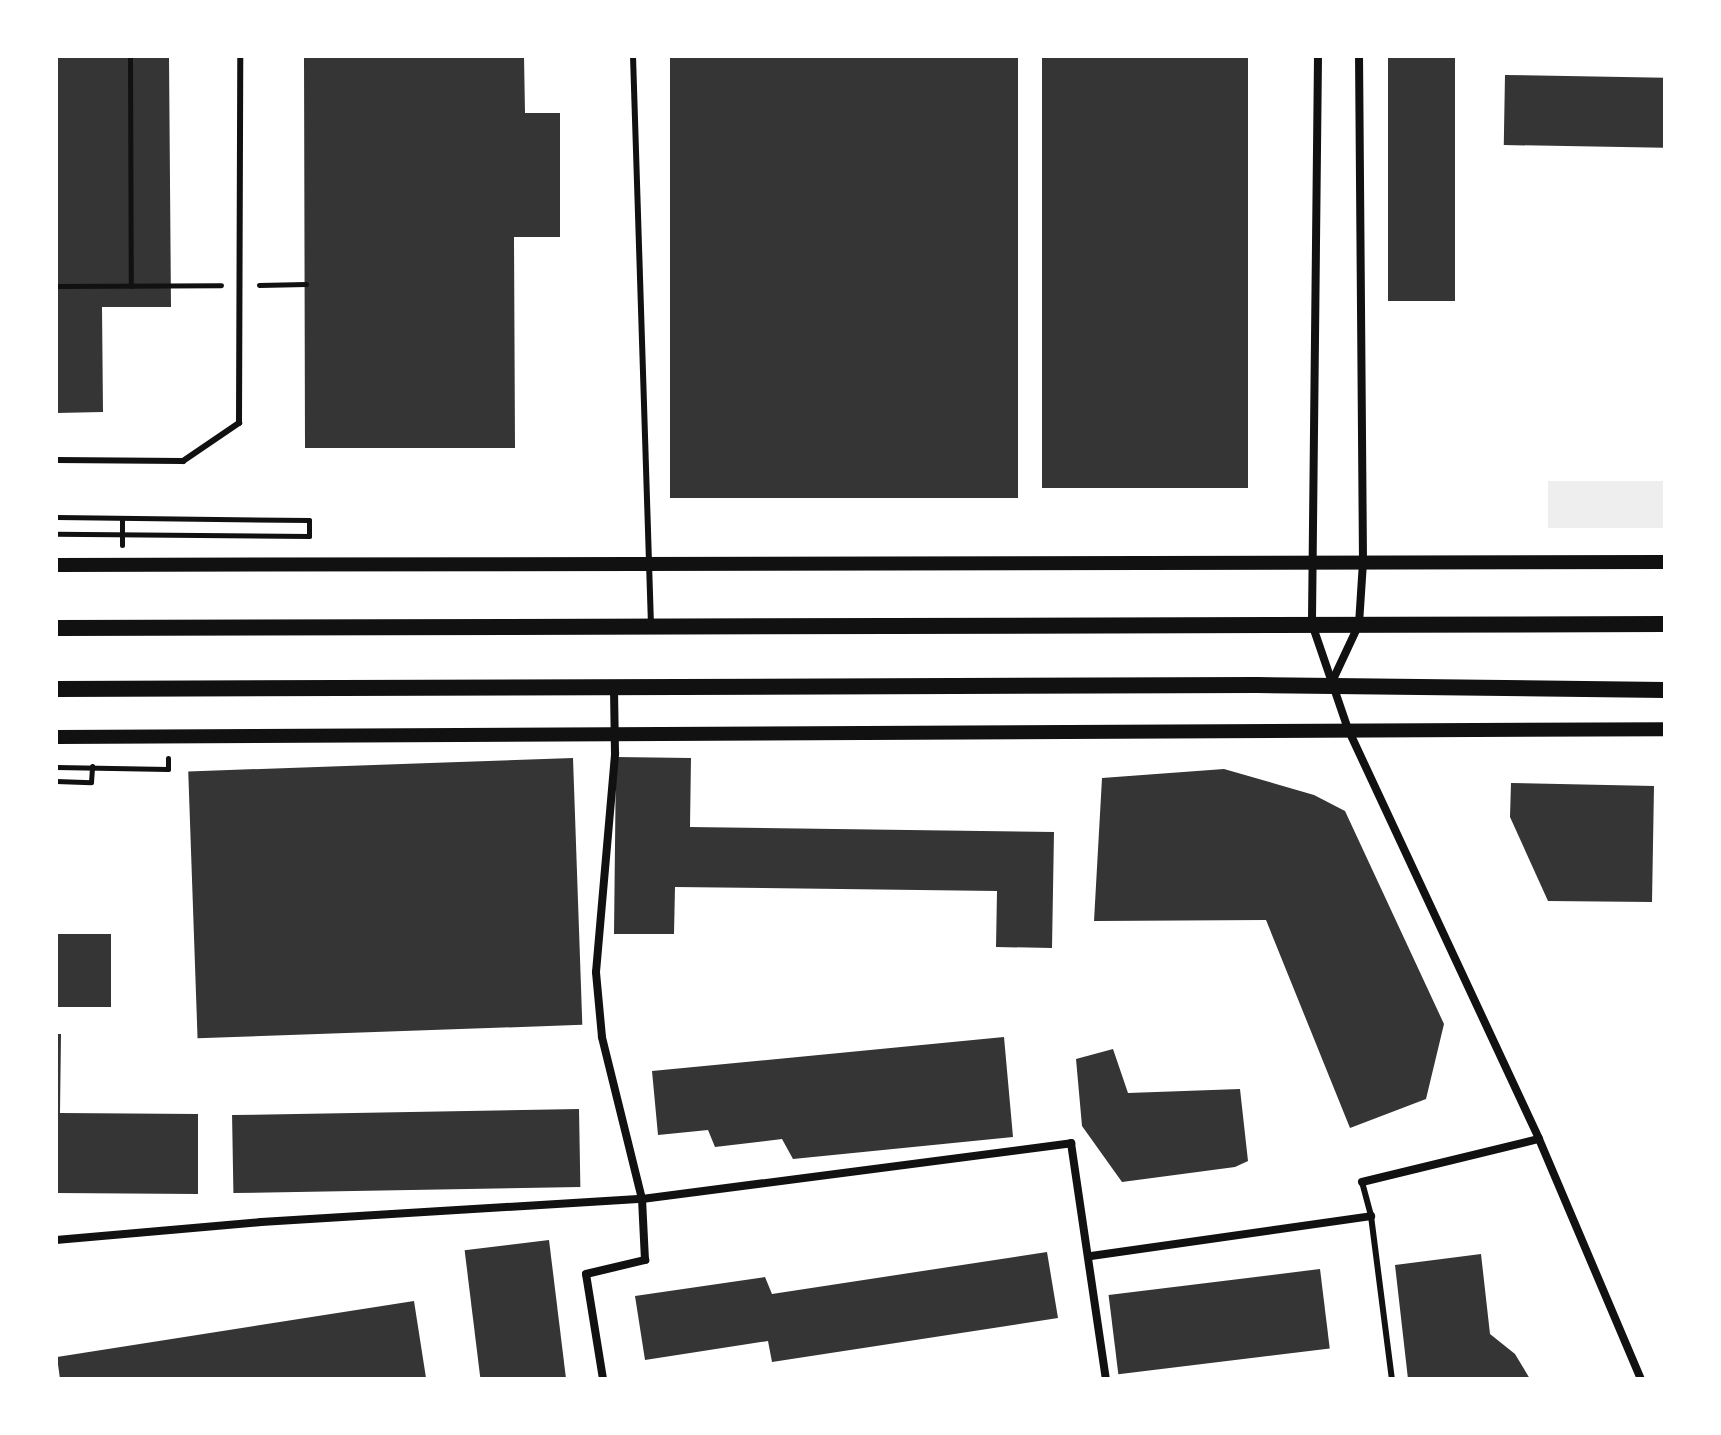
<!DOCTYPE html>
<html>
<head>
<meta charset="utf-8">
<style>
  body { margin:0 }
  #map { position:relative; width:1721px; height:1435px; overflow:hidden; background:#fff; font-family:Montserrat,sans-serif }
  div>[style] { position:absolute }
  .green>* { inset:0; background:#eee; transform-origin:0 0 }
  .building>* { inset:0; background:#353535; transform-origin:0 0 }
  .path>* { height:5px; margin:-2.5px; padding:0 2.5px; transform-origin:2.5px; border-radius:2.5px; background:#111 }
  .service>* { height:6px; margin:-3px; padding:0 3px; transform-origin:3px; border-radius:3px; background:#111 }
  .minor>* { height:8px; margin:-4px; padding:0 4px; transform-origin:4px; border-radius:4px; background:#111 }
  .tertiary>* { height:14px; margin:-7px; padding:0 7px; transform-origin:7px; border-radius:7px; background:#111 }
  .secondary>* { height:16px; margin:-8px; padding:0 8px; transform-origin:8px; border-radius:8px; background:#111 }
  span { translate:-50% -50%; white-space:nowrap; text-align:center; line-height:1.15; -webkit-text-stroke:6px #fff; paint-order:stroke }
  .frame { position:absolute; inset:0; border:58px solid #fff; pointer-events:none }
</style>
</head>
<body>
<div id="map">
  <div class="green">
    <div style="left:1548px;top:481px;width:117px;height:47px"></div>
  </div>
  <div class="building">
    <div style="clip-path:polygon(56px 56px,169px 56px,171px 307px,102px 307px,103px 412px,56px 413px)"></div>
    <div style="clip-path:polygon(304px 56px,524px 56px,525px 113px,560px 113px,560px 237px,514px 237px,515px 448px,305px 448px)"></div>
    <div style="left:670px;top:56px;width:348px;height:442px"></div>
    <div style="left:1042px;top:56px;width:206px;height:432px"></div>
    <div style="left:1388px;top:56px;width:67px;height:245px"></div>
    <div style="left:1505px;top:75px;width:160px;height:70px;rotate:1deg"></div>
    <div style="clip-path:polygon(616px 757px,691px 758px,690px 827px,1054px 832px,1052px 948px,996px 947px,997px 891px,675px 887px,674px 934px,614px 934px)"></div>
    <div style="left:573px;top:758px;width:267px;height:385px;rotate:88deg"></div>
    <div style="clip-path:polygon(1224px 769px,1314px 795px,1345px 811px,1444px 1024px,1426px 1099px,1350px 1128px,1266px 920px,1094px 921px,1102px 778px)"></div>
    <div style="clip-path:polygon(1511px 783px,1654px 786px,1652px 902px,1548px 901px,1510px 817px)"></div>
    <div style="left:111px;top:934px;width:73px;height:55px;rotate:90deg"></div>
    <div style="clip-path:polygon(56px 1034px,61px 1034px,60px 1113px,198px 1114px,198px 1194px,56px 1193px)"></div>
    <div style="clip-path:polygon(1004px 1037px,1013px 1137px,793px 1159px,782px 1139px,715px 1147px,708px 1130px,658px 1135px,652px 1071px)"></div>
    <div style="clip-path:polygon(1113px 1049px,1128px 1093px,1240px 1089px,1248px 1161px,1235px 1167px,1122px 1182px,1082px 1126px,1076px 1059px)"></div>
    <div style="left:579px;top:1109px;width:78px;height:347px;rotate:89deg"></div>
    <div style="left:549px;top:1240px;width:140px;height:85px;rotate:83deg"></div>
    <div style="clip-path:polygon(1047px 1252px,1058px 1318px,772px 1362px,768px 1341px,645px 1360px,635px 1296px,765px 1277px,772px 1294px)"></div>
    <div style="clip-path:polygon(1481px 1254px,1490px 1334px,1515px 1354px,1530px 1379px,1408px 1379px,1395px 1265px)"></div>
    <div style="left:1320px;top:1269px;width:80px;height:213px;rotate:83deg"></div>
    <div style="clip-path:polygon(414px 1301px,426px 1378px,60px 1379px,57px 1357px)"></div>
  </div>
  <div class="path">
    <div style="left:130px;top:56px;width:230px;rotate:89.8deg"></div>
    <div style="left:259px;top:285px;width:47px;rotate:-1.2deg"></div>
    <div style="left:56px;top:286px;width:165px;rotate:-0.3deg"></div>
    <div style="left:56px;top:517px;width:253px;rotate:0.7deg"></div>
    <div style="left:309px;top:520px;width:16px;rotate:90deg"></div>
    <div style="left:309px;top:536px;width:253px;rotate:-179.5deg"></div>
    <div style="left:122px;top:545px;width:27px;rotate:-90deg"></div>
    <div style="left:56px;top:767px;width:112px;rotate:1deg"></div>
    <div style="left:168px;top:769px;width:11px;rotate:-90deg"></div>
    <div style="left:56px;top:781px;width:35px;rotate:2deg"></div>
    <div style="left:91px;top:782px;width:16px;rotate:-86deg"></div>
  </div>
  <div class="service">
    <div style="left:633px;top:56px;width:569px;rotate:88.19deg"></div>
    <div style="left:56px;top:460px;width:127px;rotate:0.5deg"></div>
    <div style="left:183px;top:461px;width:68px;rotate:-34.2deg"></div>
    <div style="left:239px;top:423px;width:367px;rotate:-89.8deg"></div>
    <div style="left:1362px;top:1182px;width:35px;rotate:75deg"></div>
    <div style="left:1371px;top:1216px;width:164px;rotate:82.7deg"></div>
  </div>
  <div class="minor">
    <div style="left:1318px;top:56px;width:568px;rotate:90.61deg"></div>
    <div style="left:1312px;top:624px;width:111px;rotate:71.1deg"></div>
    <div style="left:1348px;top:729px;width:452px;rotate:65deg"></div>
    <div style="left:1539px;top:1139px;width:261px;rotate:67deg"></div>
    <div style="left:1330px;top:686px;width:68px;rotate:-64.9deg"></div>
    <div style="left:1359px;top:624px;width:62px;rotate:-86.3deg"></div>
    <div style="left:1363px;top:562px;width:506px;rotate:-90.45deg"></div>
    <div style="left:1362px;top:1182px;width:182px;rotate:-13.7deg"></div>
    <div style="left:56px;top:1240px;width:206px;rotate:-5deg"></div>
    <div style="left:261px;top:1222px;width:382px;rotate:-3.5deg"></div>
    <div style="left:642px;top:1199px;width:433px;rotate:-7.4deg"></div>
    <div style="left:1071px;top:1143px;width:239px;rotate:81.6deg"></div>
    <div style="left:1091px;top:1256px;width:283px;rotate:-8.1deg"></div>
    <div style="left:603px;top:1379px;width:106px;rotate:-99.2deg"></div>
    <div style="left:586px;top:1274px;width:61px;rotate:-13.3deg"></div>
    <div style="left:645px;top:1260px;width:61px;rotate:-92.8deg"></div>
    <div style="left:642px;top:1199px;width:167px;rotate:-103.9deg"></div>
    <div style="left:602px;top:1037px;width:65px;rotate:-95.3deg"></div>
    <div style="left:596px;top:972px;width:220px;rotate:-85deg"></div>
    <div style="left:615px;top:753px;width:63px;rotate:-90.9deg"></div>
  </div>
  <div class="tertiary">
    <div style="left:56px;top:565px;width:1609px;rotate:-0.11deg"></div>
    <div style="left:56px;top:737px;width:1609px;rotate:-0.28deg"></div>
  </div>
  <div class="secondary">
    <div style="left:56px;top:628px;width:1609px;rotate:-0.14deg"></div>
    <div style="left:56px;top:689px;width:1201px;rotate:-0.19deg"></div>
    <div style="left:1257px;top:685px;width:408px;rotate:0.7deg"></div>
  </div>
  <div class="frame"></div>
</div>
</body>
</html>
